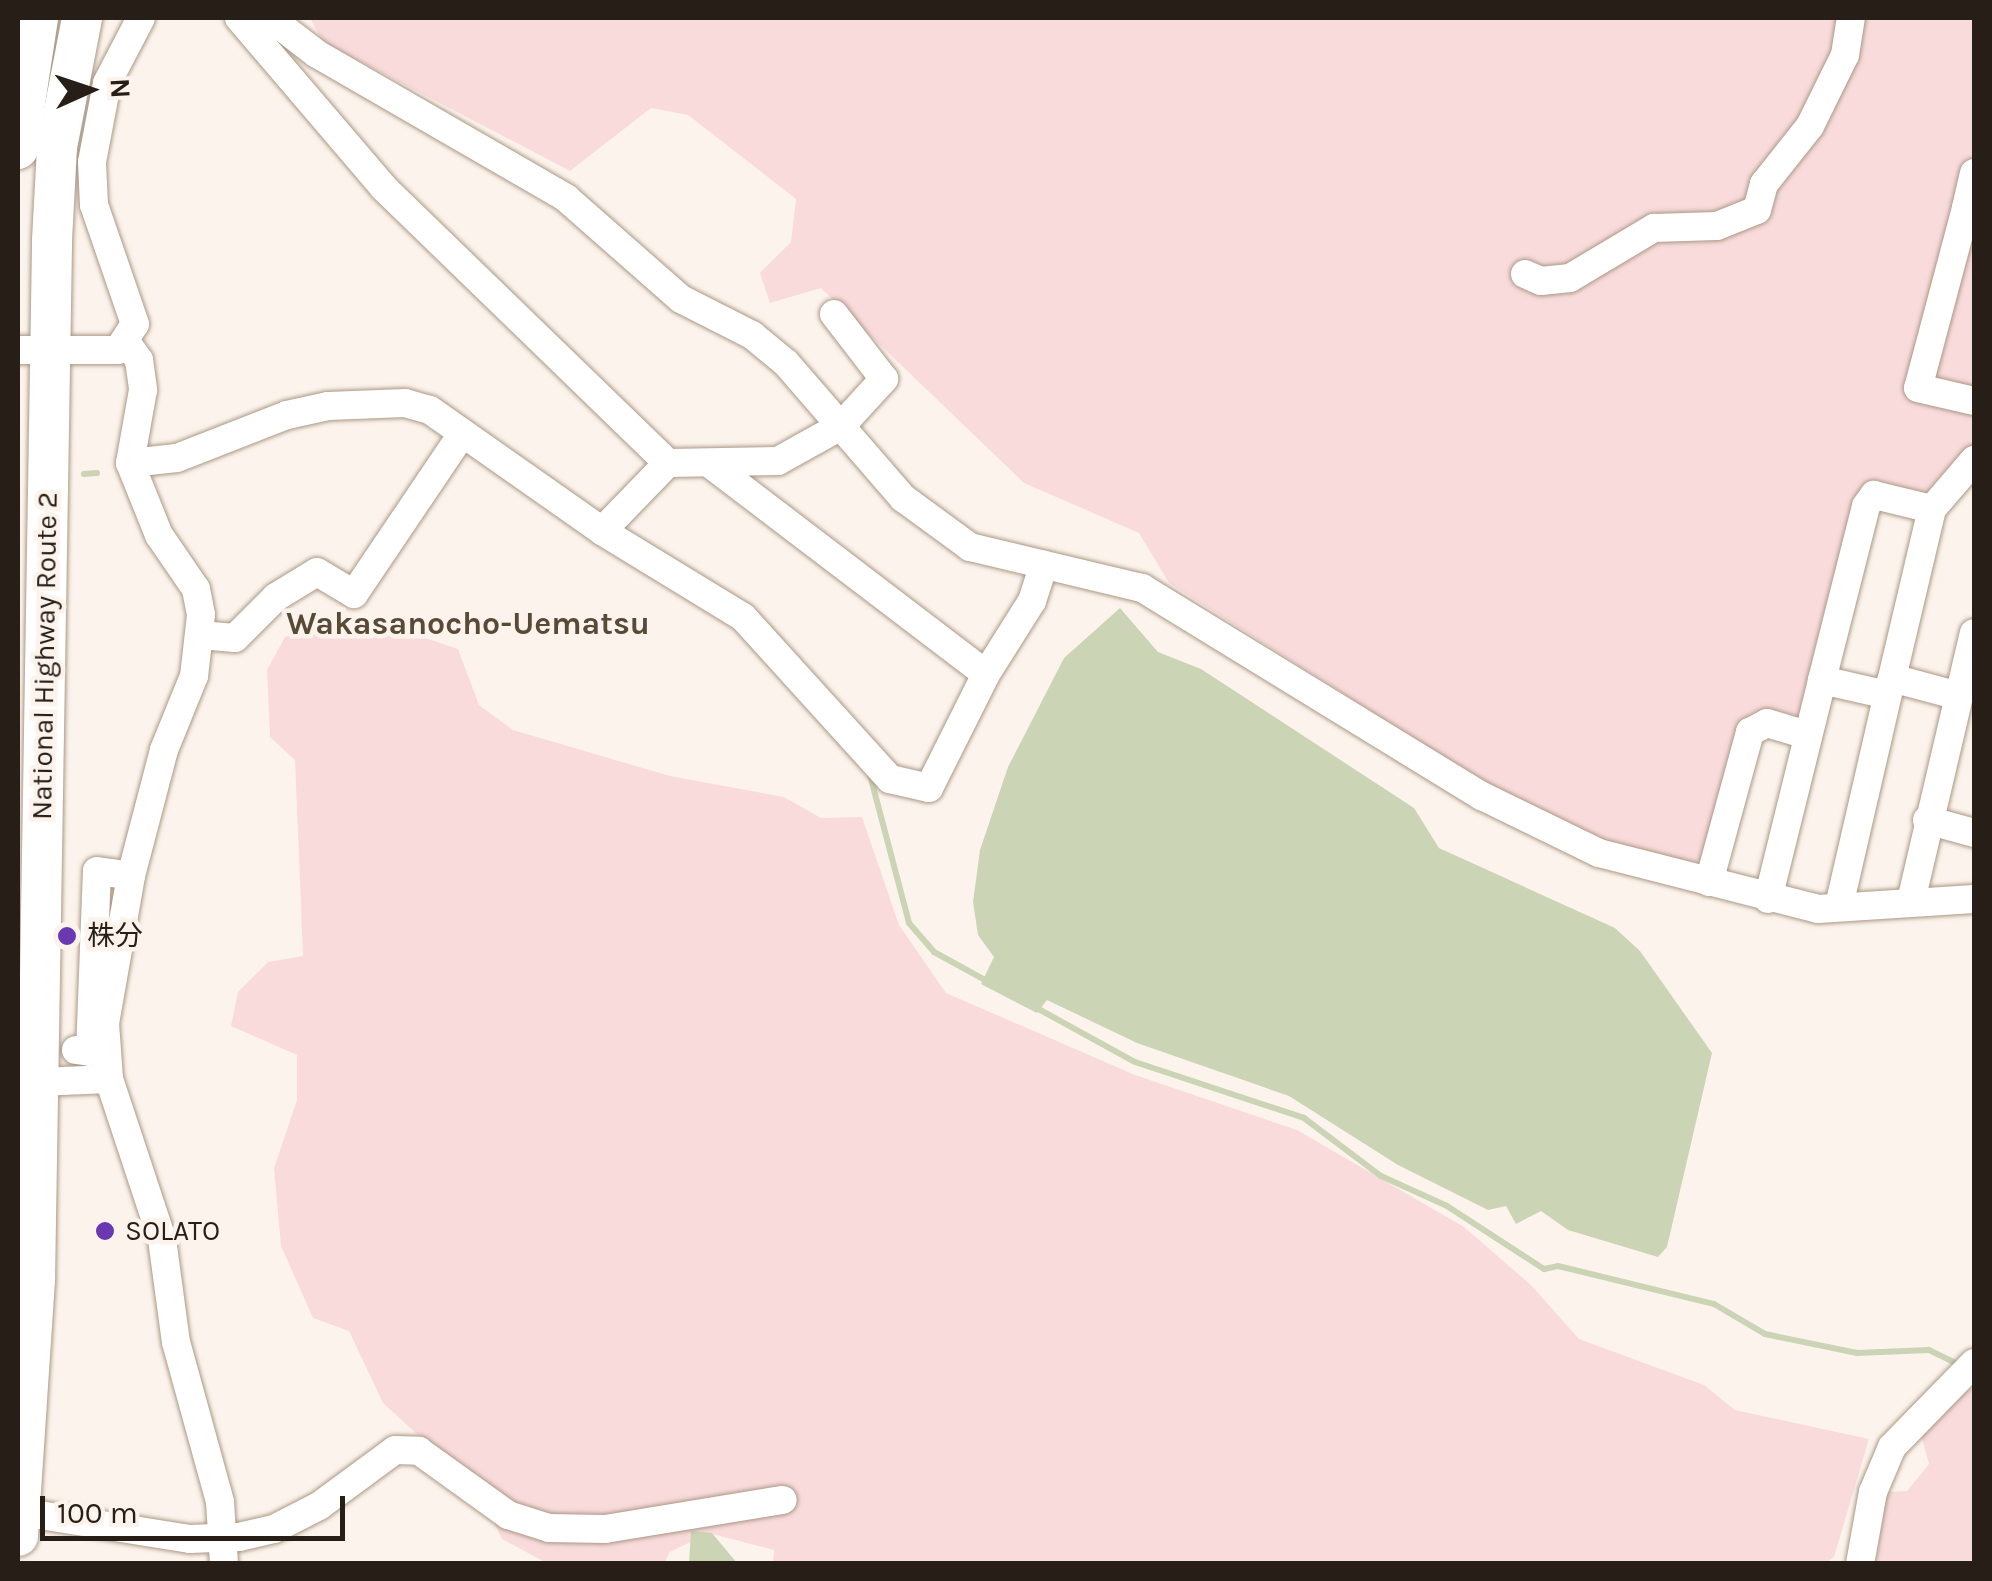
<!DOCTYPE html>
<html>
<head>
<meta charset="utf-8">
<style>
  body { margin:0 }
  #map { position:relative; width:1992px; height:1581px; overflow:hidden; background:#fcf4ec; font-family:Karla,"Noto Sans JP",sans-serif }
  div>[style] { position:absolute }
  .green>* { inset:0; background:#f9dbdc }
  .water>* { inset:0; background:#ccd4b6 }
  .stream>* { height:6px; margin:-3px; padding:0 3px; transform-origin:3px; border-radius:3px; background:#ccd4b6 }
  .roads { filter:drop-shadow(0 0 2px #ab9885) drop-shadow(0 0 2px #ab9885) }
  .minor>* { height:28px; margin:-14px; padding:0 14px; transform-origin:14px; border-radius:14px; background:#fff }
  .highway>* { height:40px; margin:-20px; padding:0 20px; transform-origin:20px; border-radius:20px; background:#fff }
  .dots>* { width:28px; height:28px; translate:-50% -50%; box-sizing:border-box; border:5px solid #fcf4ec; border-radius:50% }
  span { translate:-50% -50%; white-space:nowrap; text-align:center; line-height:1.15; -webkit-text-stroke:9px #fcf4ec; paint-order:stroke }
  .street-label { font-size:28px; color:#261e17 }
  .poi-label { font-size:28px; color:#261e17 }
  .left { translate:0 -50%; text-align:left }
  .quarter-label { font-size:32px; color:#594937; font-weight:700 }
  .frame { position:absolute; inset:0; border:20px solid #261e17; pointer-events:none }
  .north { position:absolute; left:40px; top:40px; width:100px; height:100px; -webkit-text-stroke:8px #fcf4ec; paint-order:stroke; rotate:87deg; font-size:28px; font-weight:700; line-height:40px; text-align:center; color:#261e17 }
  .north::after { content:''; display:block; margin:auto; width:35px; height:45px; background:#261e17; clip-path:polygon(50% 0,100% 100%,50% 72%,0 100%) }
  .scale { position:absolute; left:40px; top:1496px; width:305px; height:45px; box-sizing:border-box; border:5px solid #261e17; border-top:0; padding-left:12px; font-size:30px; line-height:35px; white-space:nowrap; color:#261e17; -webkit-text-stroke:8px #fcf4ec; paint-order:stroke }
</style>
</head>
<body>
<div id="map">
  <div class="green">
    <div style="clip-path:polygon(310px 18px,1974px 18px,1974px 448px,1926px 496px,1877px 480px,1862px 491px,1801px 719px,1763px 713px,1704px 857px,1682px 870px,1544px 821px,1169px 583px,1139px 533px,1024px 483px,821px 288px,770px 303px,760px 273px,791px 242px,796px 199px,688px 115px,651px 108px,570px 171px,323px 42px)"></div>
    <div style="clip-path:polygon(351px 613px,458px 649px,479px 705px,513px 730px,670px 776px,784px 797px,821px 818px,862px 817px,899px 925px,946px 993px,1135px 1075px,1297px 1130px,1464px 1227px,1531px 1285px,1579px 1339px,1704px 1385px,1735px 1410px,1869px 1439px,1834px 1557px,1825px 1563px,773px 1564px,774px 1550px,709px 1533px,670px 1552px,664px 1563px,547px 1563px,502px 1539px,479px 1491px,383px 1403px,349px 1331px,313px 1318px,281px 1246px,274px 1168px,297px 1100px,297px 1055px,231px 1026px,238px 992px,268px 962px,303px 956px,295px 760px,270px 737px,267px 670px,285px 637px)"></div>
    <div style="clip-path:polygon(1974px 1388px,1974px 1563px,1876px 1564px,1886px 1492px,1907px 1491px,1929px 1464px,1920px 1431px,1954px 1397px)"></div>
  </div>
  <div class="water">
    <div style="clip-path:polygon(1120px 608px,1158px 652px,1201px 669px,1414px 808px,1439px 848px,1615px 928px,1640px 951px,1712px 1053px,1667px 1247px,1658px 1257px,1568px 1230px,1541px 1211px,1516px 1224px,1506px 1206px,1488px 1210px,1398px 1165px,1289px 1096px,1137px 1043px,1047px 1000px,1037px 1013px,981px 984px,994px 957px,978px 935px,973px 902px,980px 850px,1008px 767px,1064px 658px)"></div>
    <div style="clip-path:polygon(691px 1531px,712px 1533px,737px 1563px,689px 1563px)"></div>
  </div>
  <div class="stream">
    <div style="left:84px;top:474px;width:13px;rotate:-4deg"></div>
    <div style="left:870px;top:775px;width:153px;rotate:75.2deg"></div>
    <div style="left:909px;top:923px;width:38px;rotate:49deg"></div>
    <div style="left:934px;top:952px;width:60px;rotate:28.7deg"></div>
    <div style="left:1033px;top:1006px;width:116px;rotate:28.8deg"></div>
    <div style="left:1135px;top:1062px;width:178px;rotate:18.3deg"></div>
    <div style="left:1304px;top:1118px;width:96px;rotate:37deg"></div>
    <div style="left:1381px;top:1176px;width:72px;rotate:24.4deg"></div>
    <div style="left:1447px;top:1206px;width:116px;rotate:33deg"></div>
    <div style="left:1544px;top:1269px;width:14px;rotate:-12deg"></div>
    <div style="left:1558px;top:1266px;width:161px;rotate:13.7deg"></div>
    <div style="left:1714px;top:1304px;width:59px;rotate:30.5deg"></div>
    <div style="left:1765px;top:1334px;width:94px;rotate:11.7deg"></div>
    <div style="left:1857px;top:1353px;width:72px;rotate:-2.4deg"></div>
    <div style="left:1929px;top:1350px;width:34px;rotate:26deg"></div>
  </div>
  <div class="roads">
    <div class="minor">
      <div style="left:239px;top:18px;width:223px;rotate:49.5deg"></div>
      <div style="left:384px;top:188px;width:395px;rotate:44.1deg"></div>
      <div style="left:270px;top:18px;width:59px;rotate:37.5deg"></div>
      <div style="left:317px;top:54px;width:288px;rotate:30deg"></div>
      <div style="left:566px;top:198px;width:153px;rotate:41.3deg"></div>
      <div style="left:681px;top:299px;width:80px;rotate:26.9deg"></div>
      <div style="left:752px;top:335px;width:44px;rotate:39.5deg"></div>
      <div style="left:786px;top:363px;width:179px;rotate:49.1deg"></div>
      <div style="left:903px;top:498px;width:83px;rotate:36.2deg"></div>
      <div style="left:970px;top:547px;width:177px;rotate:13.4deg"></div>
      <div style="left:1142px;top:588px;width:399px;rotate:31.5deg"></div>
      <div style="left:1482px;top:796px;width:130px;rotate:26deg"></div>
      <div style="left:1599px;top:853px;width:226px;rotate:14.3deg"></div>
      <div style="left:1818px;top:909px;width:156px;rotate:-3.7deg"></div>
      <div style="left:1974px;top:173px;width:36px;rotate:103deg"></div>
      <div style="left:1966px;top:208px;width:8px;rotate:14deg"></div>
      <div style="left:1966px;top:208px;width:186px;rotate:104.9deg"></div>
      <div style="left:1918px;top:388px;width:57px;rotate:13.1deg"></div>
      <div style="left:1525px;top:274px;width:17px;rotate:24deg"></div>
      <div style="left:1541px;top:281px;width:29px;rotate:-6deg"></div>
      <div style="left:1570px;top:278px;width:98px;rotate:-30.8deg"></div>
      <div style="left:1654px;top:228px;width:63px;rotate:-1.8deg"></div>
      <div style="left:1717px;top:226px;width:43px;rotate:-21.8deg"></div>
      <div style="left:1757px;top:210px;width:27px;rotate:-75deg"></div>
      <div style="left:1764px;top:184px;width:74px;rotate:-51.6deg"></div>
      <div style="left:1810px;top:126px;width:79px;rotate:-63.8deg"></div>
      <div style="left:1845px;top:55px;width:37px;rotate:-81deg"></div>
      <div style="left:127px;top:343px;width:21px;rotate:55deg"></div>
      <div style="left:139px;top:360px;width:30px;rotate:82deg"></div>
      <div style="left:143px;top:390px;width:74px;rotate:100.1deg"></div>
      <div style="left:130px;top:463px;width:78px;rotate:68.1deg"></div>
      <div style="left:159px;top:535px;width:65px;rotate:55.6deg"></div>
      <div style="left:196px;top:589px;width:26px;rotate:79deg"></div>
      <div style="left:201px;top:615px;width:61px;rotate:96.5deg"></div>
      <div style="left:194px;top:676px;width:80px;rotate:112.1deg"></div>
      <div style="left:164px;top:750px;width:130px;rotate:104.7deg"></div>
      <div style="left:131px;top:876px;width:149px;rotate:100deg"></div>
      <div style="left:105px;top:1023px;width:56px;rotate:85.9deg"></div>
      <div style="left:109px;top:1079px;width:169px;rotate:71.7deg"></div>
      <div style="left:162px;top:1239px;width:104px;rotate:82.3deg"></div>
      <div style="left:176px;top:1342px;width:166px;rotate:74.6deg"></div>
      <div style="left:220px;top:1502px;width:62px;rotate:86.3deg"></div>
      <div style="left:18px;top:350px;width:100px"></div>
      <div style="left:118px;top:350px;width:31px;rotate:-57deg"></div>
      <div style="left:135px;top:324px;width:126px;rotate:-109deg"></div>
      <div style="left:94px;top:205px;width:43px;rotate:-92.7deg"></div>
      <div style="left:92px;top:162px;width:80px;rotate:-79.2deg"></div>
      <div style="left:107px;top:83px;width:73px;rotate:-62.4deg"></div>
      <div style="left:130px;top:463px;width:47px;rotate:-6.1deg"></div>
      <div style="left:177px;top:458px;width:118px;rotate:-21.4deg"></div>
      <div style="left:287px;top:415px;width:42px;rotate:-12.4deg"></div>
      <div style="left:328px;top:406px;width:77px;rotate:-2.2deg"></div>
      <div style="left:405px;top:403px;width:26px;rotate:16deg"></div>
      <div style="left:430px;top:410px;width:210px;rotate:35.1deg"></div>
      <div style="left:602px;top:531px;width:165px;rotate:31.4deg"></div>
      <div style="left:743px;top:617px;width:219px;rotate:47.8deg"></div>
      <div style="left:890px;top:779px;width:40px;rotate:13deg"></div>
      <div style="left:929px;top:788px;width:127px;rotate:-63.4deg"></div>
      <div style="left:986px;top:674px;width:86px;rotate:-57.8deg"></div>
      <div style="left:1032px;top:601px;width:38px;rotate:-72deg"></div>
      <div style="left:709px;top:463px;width:348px;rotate:37.3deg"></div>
      <div style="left:602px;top:531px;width:95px;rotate:-45.9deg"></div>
      <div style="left:668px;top:463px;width:110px;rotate:-1deg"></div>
      <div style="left:778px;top:461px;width:72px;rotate:-29.1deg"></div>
      <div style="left:841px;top:426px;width:64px;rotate:-47.5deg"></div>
      <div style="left:884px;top:379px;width:82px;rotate:-127.6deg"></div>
      <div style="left:200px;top:635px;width:35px;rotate:5deg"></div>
      <div style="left:235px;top:638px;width:58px;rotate:-45deg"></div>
      <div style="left:276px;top:597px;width:48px;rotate:-31.4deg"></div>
      <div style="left:317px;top:572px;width:43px;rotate:30.7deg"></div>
      <div style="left:354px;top:594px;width:189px;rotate:-56deg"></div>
      <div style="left:1822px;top:680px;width:179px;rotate:-75.8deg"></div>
      <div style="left:1866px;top:506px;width:14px;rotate:-54deg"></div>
      <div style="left:1874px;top:495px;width:60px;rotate:13.6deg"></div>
      <div style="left:1959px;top:696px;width:69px;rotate:-165deg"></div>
      <div style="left:1892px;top:678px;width:174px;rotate:-76.7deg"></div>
      <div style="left:1932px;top:509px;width:65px;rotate:-49.4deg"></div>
      <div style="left:1927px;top:820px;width:49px;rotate:15.5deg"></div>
      <div style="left:1709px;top:882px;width:156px;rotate:-74.7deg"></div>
      <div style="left:1750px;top:732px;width:19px;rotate:-28deg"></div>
      <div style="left:1767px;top:723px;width:42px;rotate:16.7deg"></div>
      <div style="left:1768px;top:899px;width:226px;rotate:-76.1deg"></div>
      <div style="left:1822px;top:680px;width:67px;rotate:13deg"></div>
      <div style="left:1911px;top:901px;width:275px;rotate:-76.8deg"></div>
      <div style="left:1839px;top:906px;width:232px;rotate:-77deg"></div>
      <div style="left:76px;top:1050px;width:14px;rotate:8deg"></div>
      <div style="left:90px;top:1052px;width:181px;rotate:-87.8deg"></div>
      <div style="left:97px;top:871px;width:34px;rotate:8deg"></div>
      <div style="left:39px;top:1082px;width:70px;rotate:-2.5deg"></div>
      <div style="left:21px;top:1512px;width:171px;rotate:9.1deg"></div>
      <div style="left:190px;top:1539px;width:49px;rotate:-2.3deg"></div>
      <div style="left:239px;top:1537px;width:36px;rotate:-13deg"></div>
      <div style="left:274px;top:1529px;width:51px;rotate:-27.1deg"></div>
      <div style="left:319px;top:1506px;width:94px;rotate:-36.4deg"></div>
      <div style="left:395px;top:1450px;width:24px;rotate:2deg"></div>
      <div style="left:419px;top:1451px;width:110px;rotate:35.7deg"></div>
      <div style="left:508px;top:1515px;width:43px;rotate:17.6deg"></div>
      <div style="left:549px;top:1528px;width:56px;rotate:1deg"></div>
      <div style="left:605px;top:1529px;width:180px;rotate:-9.3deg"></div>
      <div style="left:1860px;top:1564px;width:73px;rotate:-79.8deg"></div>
      <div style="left:1873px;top:1492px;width:49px;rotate:-67.1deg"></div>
      <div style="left:1892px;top:1447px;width:117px;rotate:-45.7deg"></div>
    </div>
    <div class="highway">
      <div style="left:18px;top:149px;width:133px;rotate:-81.3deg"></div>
      <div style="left:18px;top:1536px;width:256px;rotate:-86.2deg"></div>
      <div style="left:35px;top:1281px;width:1041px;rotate:-89.06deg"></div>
      <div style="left:52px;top:240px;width:93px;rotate:-86.9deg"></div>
      <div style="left:57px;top:147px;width:131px;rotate:-79deg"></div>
    </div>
  </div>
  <div class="dots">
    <div style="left:67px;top:936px;background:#6a38b0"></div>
    <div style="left:105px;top:1231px;background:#6a38b0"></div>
  </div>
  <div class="street-label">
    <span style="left:45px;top:656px;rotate:-89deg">National Highway Route 2</span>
  </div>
  <div class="poi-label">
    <span class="left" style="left:87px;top:936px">株分</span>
    <span class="left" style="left:125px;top:1231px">SOLATO</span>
  </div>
  <div class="quarter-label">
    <span style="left:468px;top:624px">Wakasanocho-Uematsu</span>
  </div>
  <div class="frame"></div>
  <div class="north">N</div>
  <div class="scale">100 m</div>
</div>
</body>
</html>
